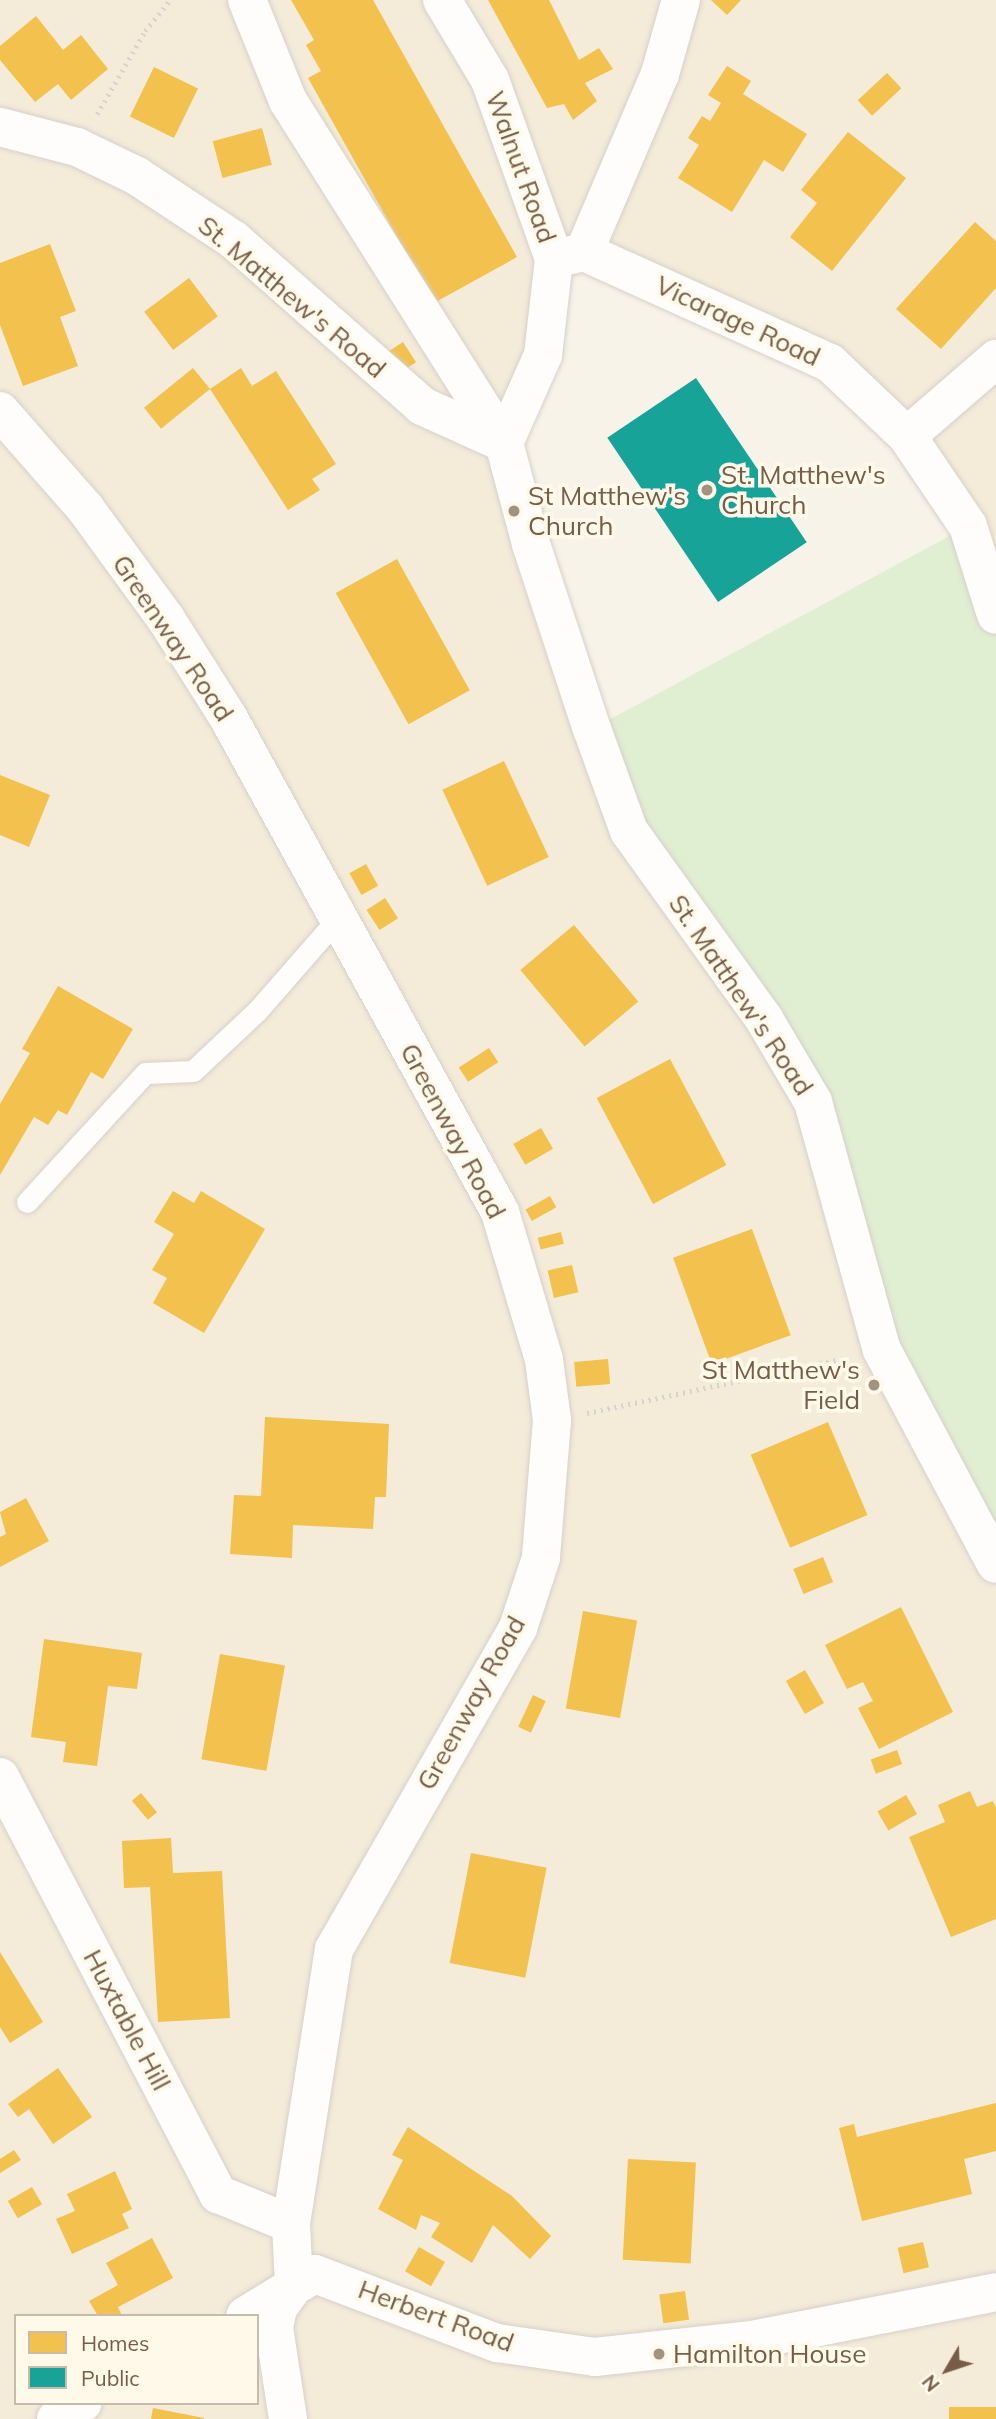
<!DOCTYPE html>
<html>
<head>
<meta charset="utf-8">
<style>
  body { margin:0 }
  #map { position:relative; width:996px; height:2419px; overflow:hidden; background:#f8f3e9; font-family:Mulish,sans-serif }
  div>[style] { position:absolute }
  .residential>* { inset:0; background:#f4ebd9 }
  .green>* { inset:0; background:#e0efd2 }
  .homes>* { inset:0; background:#f2c14e; transform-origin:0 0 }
  .public>* { inset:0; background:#17a398; transform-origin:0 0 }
  .path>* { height:4.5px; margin-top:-2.25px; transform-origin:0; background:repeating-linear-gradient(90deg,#dad3cb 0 2px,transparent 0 7px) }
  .roads { filter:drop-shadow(0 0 2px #d7d0c8) drop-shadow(0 0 2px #d7d0c8) }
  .lane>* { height:21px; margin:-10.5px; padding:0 10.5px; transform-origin:10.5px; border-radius:10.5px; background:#fefdfc }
  .street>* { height:38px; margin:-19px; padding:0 19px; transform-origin:19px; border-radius:19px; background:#fefdfc }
  .secondary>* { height:38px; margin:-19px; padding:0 19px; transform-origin:19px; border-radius:19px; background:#fefdfc }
  .dots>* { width:19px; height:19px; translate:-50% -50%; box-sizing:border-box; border:4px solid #fff9ea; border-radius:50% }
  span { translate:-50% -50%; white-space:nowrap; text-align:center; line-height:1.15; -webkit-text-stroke:7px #fff9ea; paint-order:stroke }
  .street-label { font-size:26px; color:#775d47 }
  .poi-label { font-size:26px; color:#775d47 }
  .left { translate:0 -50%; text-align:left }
  .right { translate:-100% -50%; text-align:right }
  .legend { position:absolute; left:14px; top:2314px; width:245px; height:91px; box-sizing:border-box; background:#fff9ea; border:2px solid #c9bba9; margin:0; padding:9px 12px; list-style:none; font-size:21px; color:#775d47 }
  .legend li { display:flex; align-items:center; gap:14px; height:35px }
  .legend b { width:35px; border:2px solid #c9bba9 }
  .north { position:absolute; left:912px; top:2335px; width:70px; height:70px; -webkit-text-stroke:5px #fff9ea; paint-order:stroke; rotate:231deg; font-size:19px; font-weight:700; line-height:28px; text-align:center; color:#775d47 }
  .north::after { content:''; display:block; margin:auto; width:24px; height:32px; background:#775d47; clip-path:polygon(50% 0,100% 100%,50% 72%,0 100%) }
</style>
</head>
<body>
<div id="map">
  <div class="residential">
    <div style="clip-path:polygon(evenodd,0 0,996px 0,996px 615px,968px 526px,830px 363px,554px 259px,504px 443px,592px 729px,764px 1019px,996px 1564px,996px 2419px,0 2419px,0 0,16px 2316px,257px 2316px,257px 2403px,16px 2403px,16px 2316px)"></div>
  </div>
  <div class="green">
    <div style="clip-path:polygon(968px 526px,996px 615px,996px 1564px,882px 1350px,813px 1102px,629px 831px,592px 729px)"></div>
  </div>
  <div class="homes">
    <div style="clip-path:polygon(291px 0,373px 0,517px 257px,434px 303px,308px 78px,321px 71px,306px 45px,314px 40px)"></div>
    <div style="clip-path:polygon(488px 0,549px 0,579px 60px,599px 48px,613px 69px,585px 83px,597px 101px,573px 120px,564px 104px,547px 108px)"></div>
    <div style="clip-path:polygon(711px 0,741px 0,727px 15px)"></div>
    <div style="clip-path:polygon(36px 16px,63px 50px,81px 35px,108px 69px,71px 100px,58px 84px,35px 102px,0 60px,0 46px)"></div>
    <div style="clip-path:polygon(727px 66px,751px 81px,743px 94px,807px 134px,783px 172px,764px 160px,732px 212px,678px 178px,699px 145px,688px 138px,702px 116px,710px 121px,721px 103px,708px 95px)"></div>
    <div style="left:154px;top:67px;width:49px;height:55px;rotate:26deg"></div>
    <div style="left:887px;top:73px;width:21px;height:40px;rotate:47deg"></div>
    <div style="left:262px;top:128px;width:38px;height:51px;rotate:75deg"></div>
    <div style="clip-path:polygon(848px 132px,906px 178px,832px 271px,790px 237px,817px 203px,801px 190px)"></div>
    <div style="clip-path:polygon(975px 222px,996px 241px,996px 288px,941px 349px,896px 309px)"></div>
    <div style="clip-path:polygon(50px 244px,76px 311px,60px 317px,78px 366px,23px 386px,0 325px,0 263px)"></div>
    <div style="left:189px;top:278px;width:48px;height:56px;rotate:53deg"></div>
    <div style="left:403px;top:342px;width:24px;height:17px;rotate:57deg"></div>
    <div style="left:193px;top:368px;width:27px;height:63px;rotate:51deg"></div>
    <div style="clip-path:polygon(241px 368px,252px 386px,276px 371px,336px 464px,312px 479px,320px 490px,288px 510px,210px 389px)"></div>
    <div style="left:397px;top:559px;width:150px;height:70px;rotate:61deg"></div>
    <div style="left:504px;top:761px;width:106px;height:68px;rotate:65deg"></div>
    <div style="clip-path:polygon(0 775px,50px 795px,29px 847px,0 835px)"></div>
    <div style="left:366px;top:864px;width:25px;height:19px;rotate:61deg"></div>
    <div style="left:385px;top:898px;width:24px;height:22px;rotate:57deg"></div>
    <div style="left:574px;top:925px;width:100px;height:70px;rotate:50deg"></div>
    <div style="clip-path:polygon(58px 986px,133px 1029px,103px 1079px,91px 1072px,67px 1115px,58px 1110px,48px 1125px,34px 1117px,0 1175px,0 1104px,30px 1053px,22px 1049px)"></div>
    <div style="left:489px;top:1048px;width:17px;height:36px;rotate:57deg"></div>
    <div style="left:670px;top:1059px;width:120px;height:83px;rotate:62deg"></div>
    <div style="left:541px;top:1128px;width:24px;height:32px;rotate:60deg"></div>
    <div style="clip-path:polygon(173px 1191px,194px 1203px,201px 1191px,265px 1229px,204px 1333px,153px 1303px,167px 1278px,152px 1270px,174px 1234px,154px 1222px)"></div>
    <div style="left:550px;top:1196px;width:13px;height:28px;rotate:61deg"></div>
    <div style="left:752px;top:1229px;width:113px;height:84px;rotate:70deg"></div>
    <div style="left:561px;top:1232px;width:12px;height:24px;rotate:76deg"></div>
    <div style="left:572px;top:1265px;width:28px;height:25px;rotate:77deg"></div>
    <div style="left:608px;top:1359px;width:25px;height:34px;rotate:85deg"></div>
    <div style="clip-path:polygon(265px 1417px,389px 1424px,386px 1497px,375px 1497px,373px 1529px,293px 1525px,292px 1558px,230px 1554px,234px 1495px,261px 1496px)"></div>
    <div style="left:828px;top:1422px;width:101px;height:84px;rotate:67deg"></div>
    <div style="clip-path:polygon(26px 1498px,49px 1541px,0 1567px,0 1537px,6px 1534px,0 1512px)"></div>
    <div style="left:823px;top:1557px;width:27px;height:32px;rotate:68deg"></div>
    <div style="clip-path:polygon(901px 1607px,953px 1712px,879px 1749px,858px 1708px,873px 1701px,863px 1682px,847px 1689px,825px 1645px)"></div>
    <div style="left:583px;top:1611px;width:55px;height:99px;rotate:10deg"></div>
    <div style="clip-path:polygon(44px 1639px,142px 1653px,137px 1689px,108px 1686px,97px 1766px,63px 1762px,66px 1742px,31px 1737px)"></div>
    <div style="left:220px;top:1654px;width:66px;height:107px;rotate:10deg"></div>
    <div style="left:805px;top:1670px;width:38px;height:22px;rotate:60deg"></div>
    <div style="left:533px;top:1695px;width:14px;height:35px;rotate:25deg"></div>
    <div style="left:897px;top:1750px;width:15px;height:28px;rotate:70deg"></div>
    <div style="clip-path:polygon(970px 1791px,977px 1807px,993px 1801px,996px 1808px,996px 1919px,951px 1937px,909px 1837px,945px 1822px,938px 1805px)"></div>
    <div style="left:141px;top:1793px;width:25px;height:12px;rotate:50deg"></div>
    <div style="left:906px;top:1795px;width:22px;height:33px;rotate:60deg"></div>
    <div style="clip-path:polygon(171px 1838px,173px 1873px,222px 1871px,230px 2018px,158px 2022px,150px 1887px,124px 1888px,122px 1841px)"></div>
    <div style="left:471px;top:1853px;width:77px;height:112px;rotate:11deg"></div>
    <div style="clip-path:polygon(0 1952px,43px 2022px,10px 2043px,0 2027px)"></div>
    <div style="clip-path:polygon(58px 2068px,92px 2117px,53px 2144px,29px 2109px,18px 2117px,8px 2104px)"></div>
    <div style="clip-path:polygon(996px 2103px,996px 2151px,964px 2159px,972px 2194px,862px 2221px,839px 2128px,854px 2124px,857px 2137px)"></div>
    <div style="clip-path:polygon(408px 2127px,512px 2196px,551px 2236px,530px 2259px,493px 2225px,472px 2263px,431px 2237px,440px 2223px,421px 2215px,416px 2230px,378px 2209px,403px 2160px,392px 2155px)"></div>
    <div style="clip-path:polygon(14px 2150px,21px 2160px,0 2173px,0 2159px)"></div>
    <div style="left:628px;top:2159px;width:68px;height:101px;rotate:3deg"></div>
    <div style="clip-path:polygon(115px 2171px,132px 2209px,122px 2214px,129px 2228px,72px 2254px,56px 2219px,75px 2211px,67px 2194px)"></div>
    <div style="left:32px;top:2187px;width:20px;height:28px;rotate:60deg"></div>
    <div style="clip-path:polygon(152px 2238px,173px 2278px,118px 2307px,122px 2316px,98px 2316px,89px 2301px,118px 2285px,106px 2263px)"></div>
    <div style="left:923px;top:2242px;width:26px;height:26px;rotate:77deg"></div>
    <div style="left:419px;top:2247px;width:30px;height:28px;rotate:30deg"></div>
    <div style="left:685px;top:2291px;width:29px;height:26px;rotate:82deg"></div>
    <div style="left:949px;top:2407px;width:47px;height:12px"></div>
    <div style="clip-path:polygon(153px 2408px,204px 2418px,204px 2419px,151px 2419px)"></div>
  </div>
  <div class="public">
    <div style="left:696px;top:378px;width:198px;height:107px;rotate:56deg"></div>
  </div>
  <div class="path">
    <div style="left:97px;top:114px;width:96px;rotate:-60deg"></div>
    <div style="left:145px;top:31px;width:40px;rotate:-51deg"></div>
    <div style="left:587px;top:1413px;width:265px;rotate:-12deg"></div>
  </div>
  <div class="roads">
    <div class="lane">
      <div style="left:27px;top:1202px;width:175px;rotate:-47.5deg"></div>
      <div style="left:145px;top:1073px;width:48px;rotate:-2.4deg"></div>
      <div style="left:193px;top:1071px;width:88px;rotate:-43.2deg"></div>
      <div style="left:257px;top:1011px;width:123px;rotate:-48.9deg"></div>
    </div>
    <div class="street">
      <div style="left:247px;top:0;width:109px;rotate:67.9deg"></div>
      <div style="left:288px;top:101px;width:404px;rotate:57.7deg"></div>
      <div style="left:0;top:127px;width:80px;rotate:14.6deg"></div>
      <div style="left:77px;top:147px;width:67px;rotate:25.8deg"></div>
      <div style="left:137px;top:176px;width:116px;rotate:33.4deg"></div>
      <div style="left:234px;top:240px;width:251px;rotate:41.4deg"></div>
      <div style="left:422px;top:406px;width:90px;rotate:24.3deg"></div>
      <div style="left:584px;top:252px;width:194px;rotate:-66.9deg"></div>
      <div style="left:660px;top:74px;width:77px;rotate:-74.2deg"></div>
      <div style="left:554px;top:259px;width:31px;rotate:-13deg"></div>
      <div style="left:584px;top:252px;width:270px;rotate:24.3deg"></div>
      <div style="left:830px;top:363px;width:106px;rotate:43.5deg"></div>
      <div style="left:907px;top:436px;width:109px;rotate:55.9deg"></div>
      <div style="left:968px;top:526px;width:93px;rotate:72.5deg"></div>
      <div style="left:0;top:411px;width:129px;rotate:48.8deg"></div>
      <div style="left:85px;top:508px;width:137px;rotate:53.9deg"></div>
      <div style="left:166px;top:619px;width:116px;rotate:57.7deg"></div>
      <div style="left:228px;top:717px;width:565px;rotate:61.21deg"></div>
      <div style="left:500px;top:1212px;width:154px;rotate:73.4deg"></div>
      <div style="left:544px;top:1360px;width:61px;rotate:82.4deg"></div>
      <div style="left:552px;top:1420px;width:138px;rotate:94.6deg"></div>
      <div style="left:541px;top:1558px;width:74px;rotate:108.2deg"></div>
      <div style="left:518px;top:1628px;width:370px;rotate:119.8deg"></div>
      <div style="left:334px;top:1949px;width:278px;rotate:98.9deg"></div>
      <div style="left:291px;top:2224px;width:62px;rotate:87.2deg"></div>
      <div style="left:294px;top:2286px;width:57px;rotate:148.5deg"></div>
      <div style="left:907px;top:436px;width:118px;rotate:-40.9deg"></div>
      <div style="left:0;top:1777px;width:471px;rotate:62.4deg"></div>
      <div style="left:218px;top:2194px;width:79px;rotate:22.3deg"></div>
      <div style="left:56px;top:2419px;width:31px;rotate:-31deg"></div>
    </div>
    <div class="secondary">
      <div style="left:442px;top:0;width:93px;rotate:59deg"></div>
      <div style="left:490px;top:80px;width:190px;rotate:70.3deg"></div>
      <div style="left:554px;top:259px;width:97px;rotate:96.5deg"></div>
      <div style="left:543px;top:355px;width:96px;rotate:113.9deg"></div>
      <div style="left:504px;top:443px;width:105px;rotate:75deg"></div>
      <div style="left:531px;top:544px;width:195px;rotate:71.8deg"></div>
      <div style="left:592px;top:729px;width:109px;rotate:70.1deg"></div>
      <div style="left:629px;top:831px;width:231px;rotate:54.3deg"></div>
      <div style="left:764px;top:1019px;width:96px;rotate:59.4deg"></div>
      <div style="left:813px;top:1102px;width:257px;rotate:74.5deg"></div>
      <div style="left:882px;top:1350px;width:242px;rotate:62deg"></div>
      <div style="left:288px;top:2419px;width:92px;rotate:-98.7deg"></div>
      <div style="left:274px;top:2328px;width:20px;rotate:-79deg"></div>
      <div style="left:278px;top:2308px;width:27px;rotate:-54deg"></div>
      <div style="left:294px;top:2286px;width:24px;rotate:-30deg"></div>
      <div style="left:315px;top:2274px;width:195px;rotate:20.8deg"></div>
      <div style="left:497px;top:2343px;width:99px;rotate:8.1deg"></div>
      <div style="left:595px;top:2357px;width:158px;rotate:-6.2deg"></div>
      <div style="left:752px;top:2340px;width:249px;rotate:-11.1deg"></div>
    </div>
  </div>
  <div class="dots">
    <div style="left:707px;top:490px;background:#a49280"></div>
    <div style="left:514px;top:511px;background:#a49280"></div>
    <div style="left:874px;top:1385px;background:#a49280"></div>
    <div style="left:659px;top:2354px;background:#a49280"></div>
  </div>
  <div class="street-label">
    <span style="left:521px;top:167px;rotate:70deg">Walnut Road</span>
    <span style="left:292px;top:297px;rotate:40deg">St. Matthew's Road</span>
    <span style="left:738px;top:321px;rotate:25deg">Vicarage Road</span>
    <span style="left:173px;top:638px;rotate:56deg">Greenway Road</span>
    <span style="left:741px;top:995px;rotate:56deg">St. Matthew's Road</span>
    <span style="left:453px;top:1131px;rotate:62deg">Greenway Road</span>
    <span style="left:471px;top:1703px;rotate:-61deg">Greenway Road</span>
    <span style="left:127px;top:2020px;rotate:62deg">Huxtable Hill</span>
    <span style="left:436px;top:2316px;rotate:20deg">Herbert Road</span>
  </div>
  <div class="poi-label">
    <span class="left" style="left:721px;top:490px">St. Matthew's<br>Church</span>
    <span class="left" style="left:528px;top:511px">St Matthew's<br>Church</span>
    <span class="right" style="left:860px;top:1385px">St Matthew's<br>Field</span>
    <span class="left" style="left:673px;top:2354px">Hamilton House</span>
  </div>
  <ul class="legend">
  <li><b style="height:19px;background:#f2c14e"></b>Homes</li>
  <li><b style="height:19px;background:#17a398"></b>Public</li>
  </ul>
  <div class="north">N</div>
</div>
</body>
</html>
